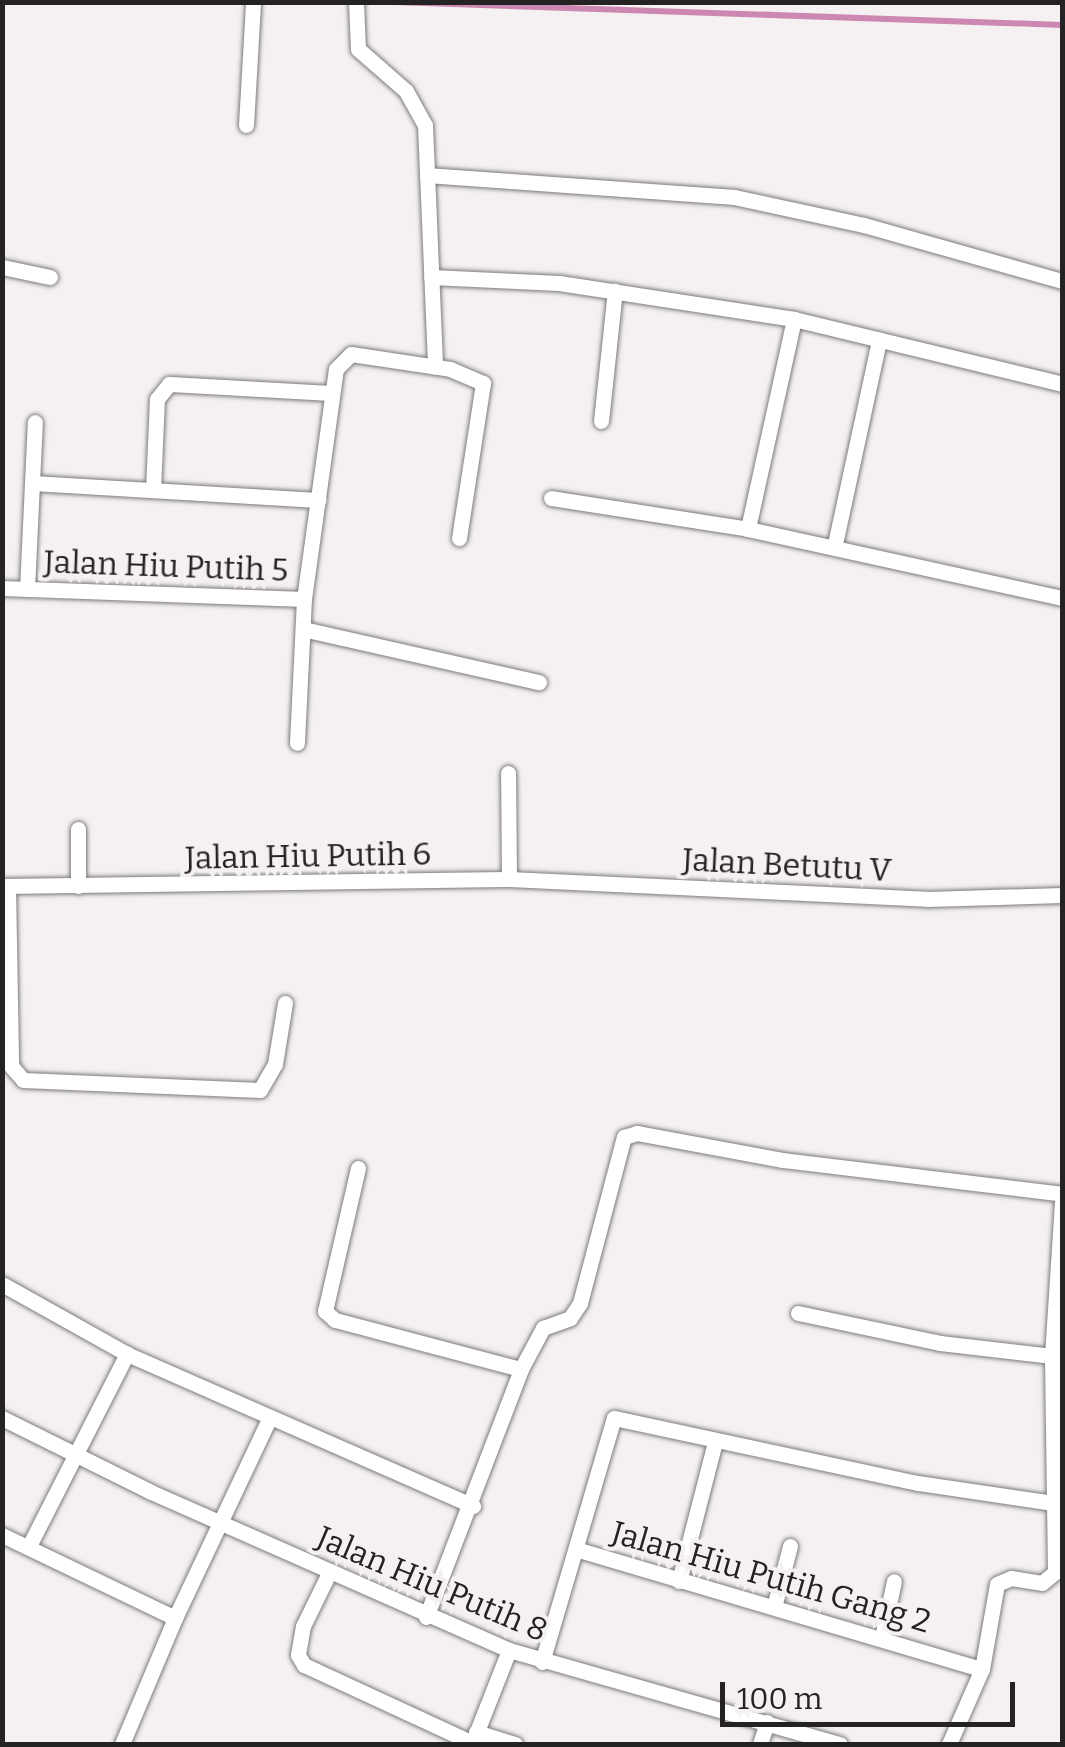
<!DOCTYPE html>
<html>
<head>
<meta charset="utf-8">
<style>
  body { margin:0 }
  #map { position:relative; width:1065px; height:1747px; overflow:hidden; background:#f5f1f3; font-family:Bitter,serif }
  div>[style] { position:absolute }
  .stream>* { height:6px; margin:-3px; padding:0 3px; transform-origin:3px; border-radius:3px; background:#cd88b1 }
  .roads { filter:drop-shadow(0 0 2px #7d7a7c) drop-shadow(0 0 2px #7d7a7c) }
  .street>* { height:15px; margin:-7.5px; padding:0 7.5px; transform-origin:7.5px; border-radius:7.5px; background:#fff }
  span { translate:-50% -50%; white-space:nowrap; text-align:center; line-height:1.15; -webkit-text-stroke:8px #f5f1f3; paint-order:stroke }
  .street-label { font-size:32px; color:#242223 }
  .frame { position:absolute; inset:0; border:5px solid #242223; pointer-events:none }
  .scale { position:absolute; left:720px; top:1682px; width:295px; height:45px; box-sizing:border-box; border:5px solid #242223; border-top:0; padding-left:12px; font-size:30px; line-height:35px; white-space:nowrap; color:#242223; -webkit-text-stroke:8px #f5f1f3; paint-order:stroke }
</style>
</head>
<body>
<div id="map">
  <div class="stream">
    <div style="left:395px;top:2px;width:667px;rotate:1.97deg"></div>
  </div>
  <div class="roads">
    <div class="street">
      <div style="left:356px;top:2px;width:47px;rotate:87.6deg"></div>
      <div style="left:358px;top:49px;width:64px;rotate:41.2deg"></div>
      <div style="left:406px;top:91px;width:39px;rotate:61deg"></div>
      <div style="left:425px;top:125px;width:242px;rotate:87.6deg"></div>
      <div style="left:246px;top:125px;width:123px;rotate:-86.7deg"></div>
      <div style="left:427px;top:175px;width:308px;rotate:4.1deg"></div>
      <div style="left:734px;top:197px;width:133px;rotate:12.2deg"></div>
      <div style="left:864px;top:225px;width:206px;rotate:15.8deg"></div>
      <div style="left:2px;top:267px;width:49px;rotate:11.8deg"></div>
      <div style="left:431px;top:277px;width:128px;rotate:2.7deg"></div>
      <div style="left:559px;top:283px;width:238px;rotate:8.7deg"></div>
      <div style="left:794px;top:319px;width:276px;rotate:13.6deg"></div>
      <div style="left:794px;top:319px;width:215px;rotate:102.4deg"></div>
      <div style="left:748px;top:529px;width:321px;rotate:12.4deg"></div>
      <div style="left:601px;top:421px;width:131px;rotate:-83.9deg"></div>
      <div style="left:32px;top:483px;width:287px;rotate:3.4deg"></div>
      <div style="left:153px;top:490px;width:91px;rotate:-87.5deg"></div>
      <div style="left:157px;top:399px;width:19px;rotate:-51deg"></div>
      <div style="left:169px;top:384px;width:163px;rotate:3.2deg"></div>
      <div style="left:551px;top:498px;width:199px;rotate:8.9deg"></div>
      <div style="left:835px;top:544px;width:209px;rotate:-77.8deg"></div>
      <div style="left:2px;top:588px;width:302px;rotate:2.1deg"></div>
      <div style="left:304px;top:599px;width:144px;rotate:92.8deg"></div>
      <div style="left:27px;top:589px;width:167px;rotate:-87.3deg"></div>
      <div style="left:304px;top:599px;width:232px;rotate:-82.1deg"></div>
      <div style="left:336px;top:369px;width:21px;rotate:-45deg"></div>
      <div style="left:351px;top:354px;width:100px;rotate:8.6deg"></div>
      <div style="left:450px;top:369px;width:36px;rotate:23deg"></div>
      <div style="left:483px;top:383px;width:157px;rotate:98.8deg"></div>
      <div style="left:303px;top:629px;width:242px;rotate:12.7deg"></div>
      <div style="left:78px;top:829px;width:57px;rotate:90deg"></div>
      <div style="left:509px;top:879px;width:418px;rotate:2.7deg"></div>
      <div style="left:927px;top:899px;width:135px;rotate:-1.7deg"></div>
      <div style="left:2px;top:886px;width:507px;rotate:-0.79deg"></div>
      <div style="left:509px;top:879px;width:106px;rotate:-90.5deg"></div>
      <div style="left:8px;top:886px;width:180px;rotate:89deg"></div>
      <div style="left:11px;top:1066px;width:18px;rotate:49deg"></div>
      <div style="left:23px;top:1080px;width:237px;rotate:2.4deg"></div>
      <div style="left:260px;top:1090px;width:30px;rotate:-60deg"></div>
      <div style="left:275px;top:1064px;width:62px;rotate:-80.7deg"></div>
      <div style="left:358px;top:1168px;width:147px;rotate:103deg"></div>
      <div style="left:325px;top:1311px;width:13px;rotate:42deg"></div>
      <div style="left:335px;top:1320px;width:192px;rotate:14.8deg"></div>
      <div style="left:2px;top:1284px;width:143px;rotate:29.2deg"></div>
      <div style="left:127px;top:1354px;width:378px;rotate:23.7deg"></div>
      <div style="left:798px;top:1313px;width:145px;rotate:11.9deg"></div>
      <div style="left:940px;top:1343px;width:113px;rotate:6.6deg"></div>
      <div style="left:2px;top:1418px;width:166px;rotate:26.4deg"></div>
      <div style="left:151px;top:1492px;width:391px;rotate:23.8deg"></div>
      <div style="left:509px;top:1650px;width:344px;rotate:15.9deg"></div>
      <div style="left:2px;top:1535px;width:192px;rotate:25.6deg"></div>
      <div style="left:175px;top:1618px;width:222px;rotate:-64.7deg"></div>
      <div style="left:29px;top:1546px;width:216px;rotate:-63deg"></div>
      <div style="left:579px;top:1550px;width:420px;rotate:16.5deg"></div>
      <div style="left:982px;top:1669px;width:86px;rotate:-80deg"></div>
      <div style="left:997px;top:1584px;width:15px;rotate:-23deg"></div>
      <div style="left:1011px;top:1578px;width:31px;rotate:9deg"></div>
      <div style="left:1042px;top:1583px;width:17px;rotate:-40deg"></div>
      <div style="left:1055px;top:1572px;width:216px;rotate:-90.8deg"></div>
      <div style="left:1052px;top:1356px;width:153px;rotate:-86.3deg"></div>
      <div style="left:330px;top:1571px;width:61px;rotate:116.1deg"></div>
      <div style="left:303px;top:1626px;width:29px;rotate:100deg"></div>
      <div style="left:298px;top:1655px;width:12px;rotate:59deg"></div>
      <div style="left:304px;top:1665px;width:186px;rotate:24.8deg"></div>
      <div style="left:679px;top:1581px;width:144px;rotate:-75.5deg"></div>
      <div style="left:774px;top:1607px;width:63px;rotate:-75.3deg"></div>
      <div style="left:426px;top:1617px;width:266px;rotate:-69deg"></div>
      <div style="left:521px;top:1369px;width:47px;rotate:-61.8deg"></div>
      <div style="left:543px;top:1328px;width:29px;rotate:-20deg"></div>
      <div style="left:570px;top:1318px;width:18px;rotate:-56deg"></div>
      <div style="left:580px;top:1303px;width:172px;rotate:-75.2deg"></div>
      <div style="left:624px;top:1137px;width:14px;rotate:-17deg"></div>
      <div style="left:637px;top:1133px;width:148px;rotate:10.5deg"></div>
      <div style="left:783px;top:1160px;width:281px;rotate:6.9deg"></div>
      <div style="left:882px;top:1637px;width:57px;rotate:-77.9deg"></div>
      <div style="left:542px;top:1662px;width:254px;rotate:-73.6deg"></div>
      <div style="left:614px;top:1418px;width:311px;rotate:12.1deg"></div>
      <div style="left:918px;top:1483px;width:136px;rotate:8.4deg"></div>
      <div style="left:476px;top:1732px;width:41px;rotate:17.1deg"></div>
      <div style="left:122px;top:1744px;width:137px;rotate:-67.2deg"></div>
      <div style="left:472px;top:1744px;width:101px;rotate:-68.5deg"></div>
      <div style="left:760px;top:1744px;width:23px;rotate:-72deg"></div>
      <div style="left:949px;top:1744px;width:82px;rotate:-66.3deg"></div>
    </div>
  </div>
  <div class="street-label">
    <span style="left:166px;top:566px;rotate:2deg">Jalan Hiu Putih 5</span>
    <span style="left:308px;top:856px;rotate:-1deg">Jalan Hiu Putih 6</span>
    <span style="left:787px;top:865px;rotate:3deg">Jalan Betutu V</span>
    <span style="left:771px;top:1577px;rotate:16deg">Jalan Hiu Putih Gang 2</span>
    <span style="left:432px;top:1584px;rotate:23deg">Jalan Hiu Putih 8</span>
  </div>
  <div class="frame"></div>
  <div class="scale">100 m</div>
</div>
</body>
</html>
